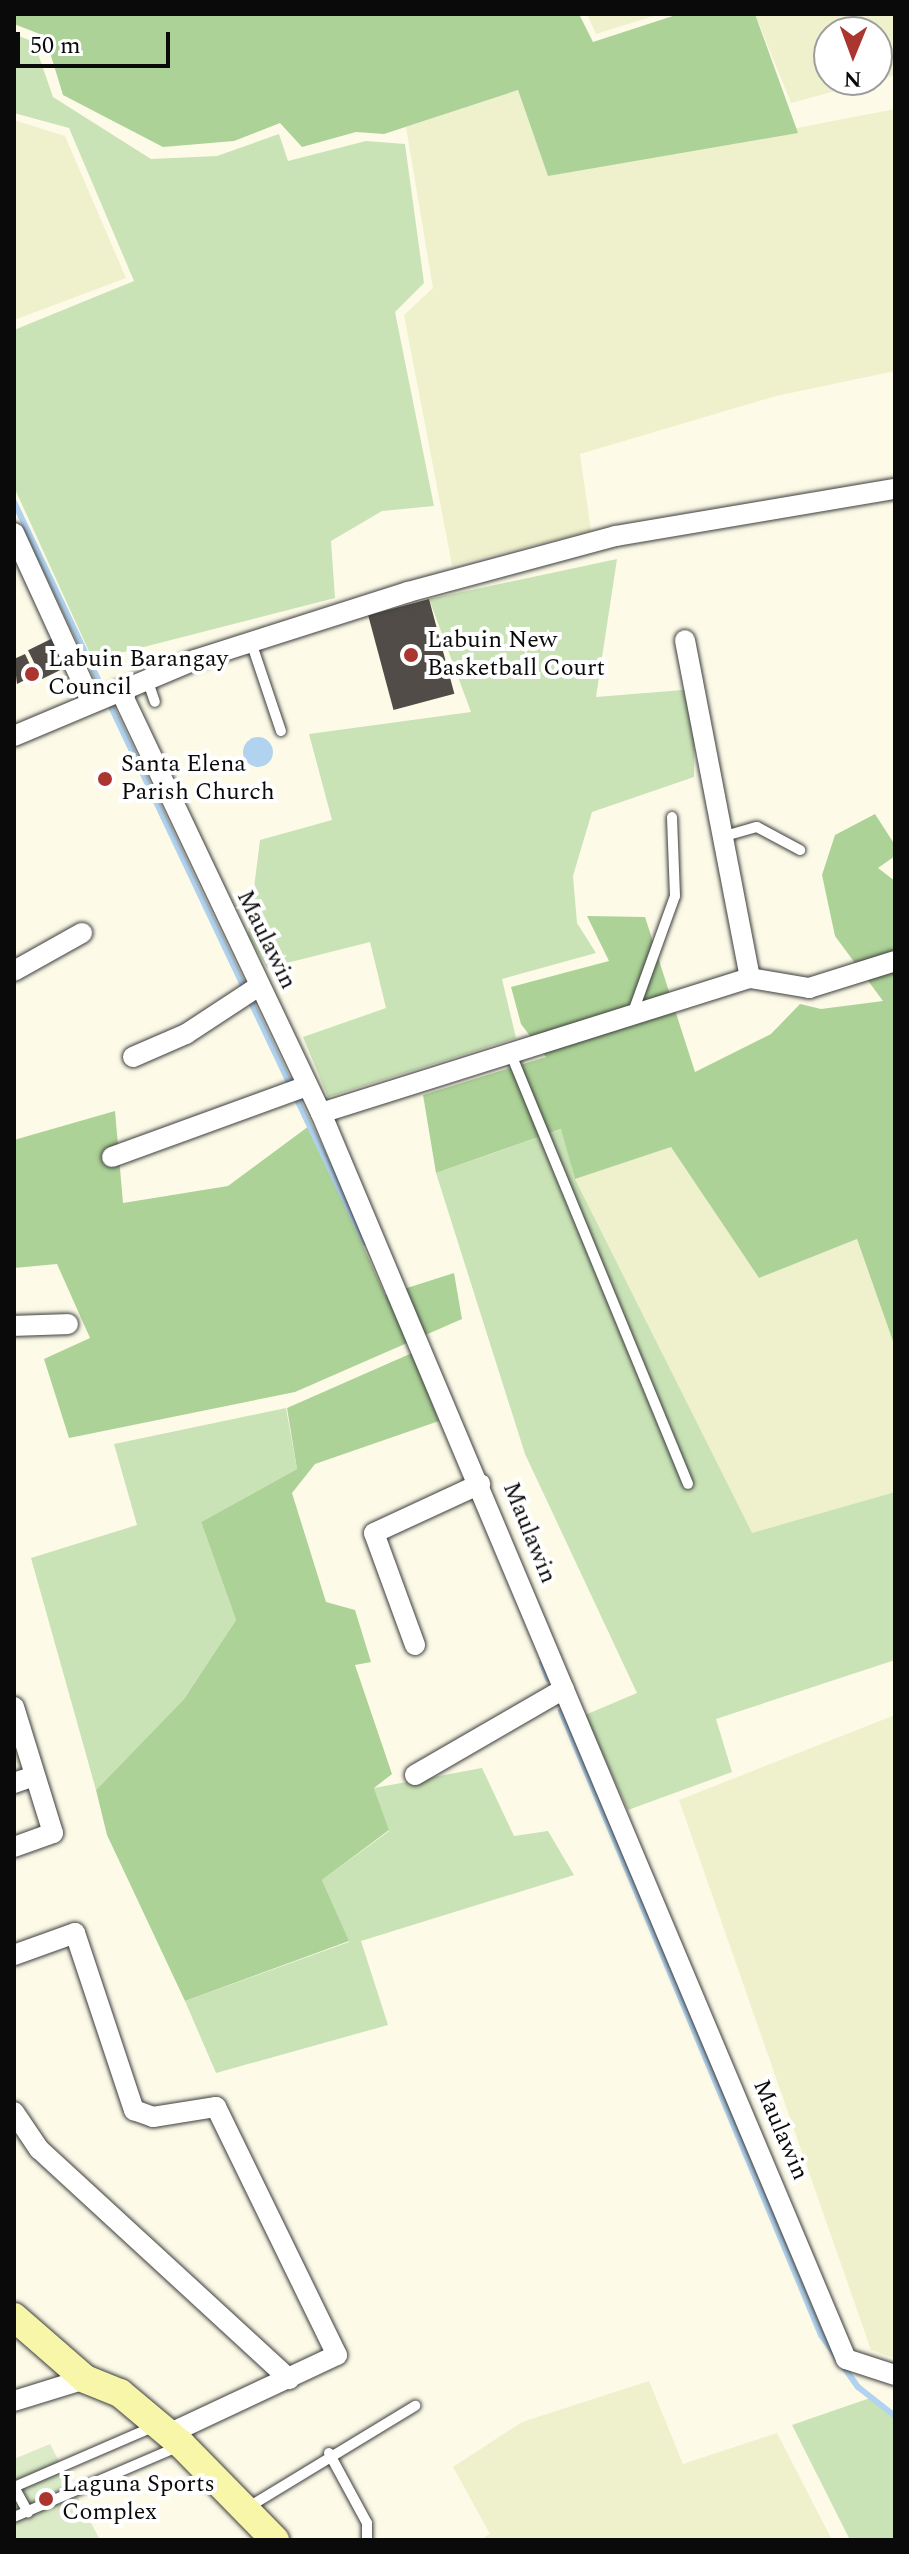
<!DOCTYPE html>
<html>
<head>
<meta charset="utf-8">
<style>
  body { margin:0 }
  #map { position:relative; width:909px; height:2554px; overflow:hidden; background:#fdfbe8; font-family:Spectral,serif }
  div>[style] { position:absolute }
  .farmland>* { inset:0; background:#eff0cc }
  .green>* { inset:0; background:#c9e3b6 }
  .forest>* { inset:0; background:#acd297 }
  .pitch>* { inset:0; background:#dbebc7 }
  .water>* { inset:0; background:#b2d3ef }
  .round { border-radius:50% }
  .stream>* { height:6px; margin:-3px; padding:0 3px; transform-origin:3px; border-radius:3px; background:#b2d3ef }
  .building>* { inset:0; background:#514c47; transform-origin:0 0 }
  .roads { filter:drop-shadow(0 0 2px #3d3d3d) drop-shadow(0 0 2px #3d3d3d) }
  .lane>* { height:10px; margin:-5px; padding:0 5px; transform-origin:5px; border-radius:5px; background:#fff }
  .street>* { height:20px; margin:-10px; padding:0 10px; transform-origin:10px; border-radius:10px; background:#fff }
  .secondary>* { height:28px; margin:-14px; padding:0 14px; transform-origin:14px; border-radius:14px; background:#f7f6a9 }
  .dots>* { width:22px; height:22px; translate:-50% -50%; box-sizing:border-box; border:4px solid #fff; border-radius:50% }
  span { translate:-50% -50%; white-space:nowrap; text-align:center; line-height:1.15; -webkit-text-stroke:8px #fff; paint-order:stroke }
  .poi-label { font-size:24px; color:#0a0a0a }
  .left { translate:0 -50%; text-align:left }
  .street-label { font-size:24px; color:#0a0a0a }
  .frame { position:absolute; inset:0; border:16px solid #0a0a0a; pointer-events:none }
  .north { position:absolute; left:813px; top:16px; width:80px; height:80px; box-sizing:border-box; background:#fff; border:2px solid #9d9d9d; border-radius:50%; rotate:181deg; font-size:22px; font-weight:700; line-height:32px; text-align:center; color:#0a0a0a }
  .north::after { content:''; display:block; margin:auto; width:28px; height:36px; background:#ab3630; clip-path:polygon(50% 0,100% 100%,50% 72%,0 100%) }
  .scale { position:absolute; left:16px; top:32px; width:154px; height:36px; box-sizing:border-box; border:4px solid #0a0a0a; border-top:0; padding-left:10px; font-size:24px; line-height:28px; white-space:nowrap; color:#0a0a0a; -webkit-text-stroke:6px #fff; paint-order:stroke }
</style>
</head>
<body>
<div id="map">
  <div class="farmland">
    <div style="clip-path:polygon(587px 14px,660px 14px,596px 34px)"></div>
    <div style="clip-path:polygon(755px 14px,895px 14px,895px 75px,877px 80px,877px 32px,829px 32px,829px 80px,876px 80px,791px 103px)"></div>
    <div style="clip-path:polygon(518px 90px,548px 176px,895px 109px,895px 371px,776px 396px,580px 454px,591px 531px,452px 565px,404px 315px,433px 288px,406px 127px)"></div>
    <div style="clip-path:polygon(14px 120px,65px 136px,126px 278px,14px 320px)"></div>
    <div style="clip-path:polygon(671px 1147px,759px 1278px,857px 1239px,895px 1347px,895px 1492px,752px 1534px,575px 1179px)"></div>
    <div style="clip-path:polygon(895px 1715px,895px 2358px,871px 2350px,679px 1800px)"></div>
    <div style="clip-path:polygon(649px 2381px,683px 2464px,777px 2433px,832px 2540px,480px 2540px,490px 2534px,453px 2467px,522px 2422px)"></div>
  </div>
  <div class="green">
    <div style="clip-path:polygon(14px 34px,34px 42px,53px 97px,151px 159px,217px 156px,279px 134px,288px 161px,366px 141px,405px 144px,424px 283px,395px 312px,434px 506px,382px 511px,331px 541px,335px 598px,93px 660px,14px 487px,14px 330px,134px 281px,69px 128px,14px 113px)"></div>
    <div style="clip-path:polygon(617px 559px,596px 697px,695px 689px,694px 777px,592px 812px,573px 876px,577px 923px,596px 953px,502px 979px,516px 1038px,328px 1097px,303px 1037px,386px 1008px,370px 942px,267px 968px,248px 935px,260px 840px,332px 820px,309px 734px,471px 712px,429px 599px)"></div>
    <div style="clip-path:polygon(562px 1129px,575px 1179px,752px 1533px,895px 1492px,895px 1660px,716px 1719px,732px 1772px,628px 1810px,585px 1715px,637px 1693px,525px 1454px,436px 1173px)"></div>
    <div style="clip-path:polygon(286px 1408px,297px 1469px,201px 1522px,236px 1620px,184px 1699px,96px 1790px,31px 1558px,137px 1525px,114px 1444px)"></div>
    <div style="clip-path:polygon(482px 1768px,514px 1836px,548px 1831px,574px 1875px,361px 1941px,388px 2025px,216px 2073px,185px 2001px,349px 1942px,322px 1880px,389px 1831px,374px 1788px)"></div>
    <div style="clip-path:polygon(870px 2398px,895px 2416px,895px 2540px,850px 2540px,792px 2425px)"></div>
  </div>
  <div class="forest">
    <div style="clip-path:polygon(14px 14px,579px 14px,593px 42px,679px 14px,755px 14px,798px 133px,548px 176px,518px 90px,384px 134px,356px 132px,302px 147px,280px 123px,234px 141px,163px 147px,63px 95px,45px 36px,14px 24px)"></div>
    <div style="clip-path:polygon(875px 814px,895px 845px,895px 856px,878px 868px,895px 881px,895px 1347px,857px 1239px,759px 1278px,671px 1147px,575px 1179px,561px 1129px,436px 1173px,423px 1095px,546px 1057px,521px 1024px,511px 987px,609px 961px,587px 916px,645px 917px,695px 1072px,771px 1034px,800px 1004px,821px 1009px,883px 1001px,835px 936px,822px 875px,835px 835px)"></div>
    <div style="clip-path:polygon(115px 1111px,123px 1203px,228px 1186px,309px 1126px,385px 1295px,454px 1273px,462px 1319px,295px 1392px,69px 1438px,44px 1359px,90px 1338px,57px 1264px,14px 1268px,14px 1140px)"></div>
    <div style="clip-path:polygon(412px 1353px,439px 1421px,315px 1464px,292px 1493px,326px 1602px,355px 1610px,371px 1662px,355px 1665px,392px 1774px,374px 1788px,389px 1830px,322px 1880px,349px 1941px,185px 2001px,107px 1835px,96px 1790px,184px 1699px,236px 1620px,201px 1522px,297px 1469px,287px 1408px)"></div>
  </div>
  <div class="pitch">
    <div style="clip-path:polygon(50px 2444px,100px 2540px,14px 2540px,14px 2459px)"></div>
  </div>
  <div class="water">
    <div class="round" style="left:243px;top:737px;width:30px;height:30px"></div>
  </div>
  <div class="stream">
    <div style="left:14px;top:502px;width:820px;rotate:64.65deg"></div>
    <div style="left:542px;top:1663px;width:17px;rotate:69deg"></div>
    <div style="left:561px;top:1711px;width:676px;rotate:67.38deg"></div>
    <div style="left:821px;top:2335px;width:64px;rotate:54.6deg"></div>
    <div style="left:858px;top:2387px;width:47px;rotate:38.1deg"></div>
  </div>
  <div class="building">
    <div style="left:429px;top:599px;width:98px;height:63px;rotate:75deg"></div>
    <div style="left:55px;top:637px;width:32px;height:30px;rotate:64deg"></div>
    <div style="clip-path:polygon(25px 654px,35px 675px,17px 684px,14px 659px)"></div>
  </div>
  <div class="roads">
    <div class="lane">
      <div style="left:251px;top:642px;width:94px;rotate:71.4deg"></div>
      <div style="left:147px;top:679px;width:24px;rotate:71deg"></div>
      <div style="left:725px;top:836px;width:33px;rotate:-16deg"></div>
      <div style="left:757px;top:827px;width:49px;rotate:28.1deg"></div>
      <div style="left:633px;top:1012px;width:123px;rotate:-70.1deg"></div>
      <div style="left:675px;top:896px;width:79px;rotate:-92.2deg"></div>
      <div style="left:510px;top:1052px;width:467px;rotate:67.6deg"></div>
      <div style="left:329px;top:2453px;width:80px;rotate:61.5deg"></div>
      <div style="left:367px;top:2523px;width:17px;rotate:90deg"></div>
      <div style="left:14px;top:2487px;width:154px;rotate:-23.4deg"></div>
      <div style="left:14px;top:2487px;width:29px;rotate:61deg"></div>
      <div style="left:247px;top:2508px;width:197px;rotate:-31.3deg"></div>
      <div style="left:14px;top:2517px;width:177px;rotate:-23.2deg"></div>
    </div>
    <div class="street">
      <div style="left:14px;top:533px;width:185px;rotate:65.4deg"></div>
      <div style="left:120px;top:690px;width:468px;rotate:64.6deg"></div>
      <div style="left:321px;top:1113px;width:1352px;rotate:67.15deg"></div>
      <div style="left:846px;top:2359px;width:52px;rotate:18.1deg"></div>
      <div style="left:14px;top:736px;width:196px;rotate:-22.8deg"></div>
      <div style="left:195px;top:660px;width:224px;rotate:-17.7deg"></div>
      <div style="left:408px;top:592px;width:215px;rotate:-15.1deg"></div>
      <div style="left:616px;top:536px;width:283px;rotate:-9.6deg"></div>
      <div style="left:14px;top:971px;width:78px;rotate:-29.2deg"></div>
      <div style="left:750px;top:978px;width:60px;rotate:9.6deg"></div>
      <div style="left:809px;top:988px;width:90px;rotate:-17.4deg"></div>
      <div style="left:133px;top:1057px;width:58px;rotate:-23.5deg"></div>
      <div style="left:186px;top:1034px;width:87px;rotate:-33.3deg"></div>
      <div style="left:321px;top:1113px;width:450px;rotate:-17.5deg"></div>
      <div style="left:750px;top:978px;width:344px;rotate:-100.9deg"></div>
      <div style="left:112px;top:1157px;width:208px;rotate:-20deg"></div>
      <div style="left:14px;top:1326px;width:54px;rotate:-2.1deg"></div>
      <div style="left:415px;top:1645px;width:119px;rotate:-110.1deg"></div>
      <div style="left:374px;top:1533px;width:117px;rotate:-24.8deg"></div>
      <div style="left:14px;top:1707px;width:132px;rotate:72.8deg"></div>
      <div style="left:53px;top:1833px;width:41px;rotate:160.3deg"></div>
      <div style="left:415px;top:1775px;width:172px;rotate:-30deg"></div>
      <div style="left:14px;top:1783px;width:21px;rotate:-19deg"></div>
      <div style="left:14px;top:1955px;width:65px;rotate:-19.8deg"></div>
      <div style="left:75px;top:1933px;width:187px;rotate:71.6deg"></div>
      <div style="left:134px;top:2110px;width:20px;rotate:20deg"></div>
      <div style="left:153px;top:2117px;width:64px;rotate:-9deg"></div>
      <div style="left:216px;top:2107px;width:276px;rotate:64deg"></div>
      <div style="left:337px;top:2355px;width:187px;rotate:154.9deg"></div>
      <div style="left:14px;top:2112px;width:45px;rotate:56deg"></div>
      <div style="left:39px;top:2149px;width:340px;rotate:42.6deg"></div>
      <div style="left:14px;top:2401px;width:74px;rotate:-17.2deg"></div>
    </div>
    <div class="secondary">
      <div style="left:14px;top:2317px;width:94px;rotate:41.1deg"></div>
      <div style="left:85px;top:2379px;width:38px;rotate:22deg"></div>
      <div style="left:120px;top:2393px;width:81px;rotate:40deg"></div>
      <div style="left:182px;top:2445px;width:133px;rotate:45.6deg"></div>
    </div>
  </div>
  <div class="dots">
    <div style="left:411px;top:655px;background:#ab3630"></div>
    <div style="left:32px;top:674px;background:#ab3630"></div>
    <div style="left:105px;top:779px;background:#ab3630"></div>
    <div style="left:46px;top:2499px;background:#ab3630"></div>
  </div>
  <div class="poi-label">
    <span class="left" style="left:427px;top:655px">Labuin New<br>Basketball Court</span>
    <span class="left" style="left:48px;top:674px">Labuin Barangay<br>Council</span>
    <span class="left" style="left:121px;top:779px">Santa Elena<br>Parish Church</span>
    <span class="left" style="left:62px;top:2499px">Laguna Sports<br>Complex</span>
  </div>
  <div class="street-label">
    <span style="left:266px;top:940px;rotate:64deg">Maulawin</span>
    <span style="left:529px;top:1533px;rotate:68deg">Maulawin</span>
    <span style="left:780px;top:2130px;rotate:67deg">Maulawin</span>
  </div>
  <div class="frame"></div>
  <div class="north">N</div>
  <div class="scale">50 m</div>
</div>
</body>
</html>
